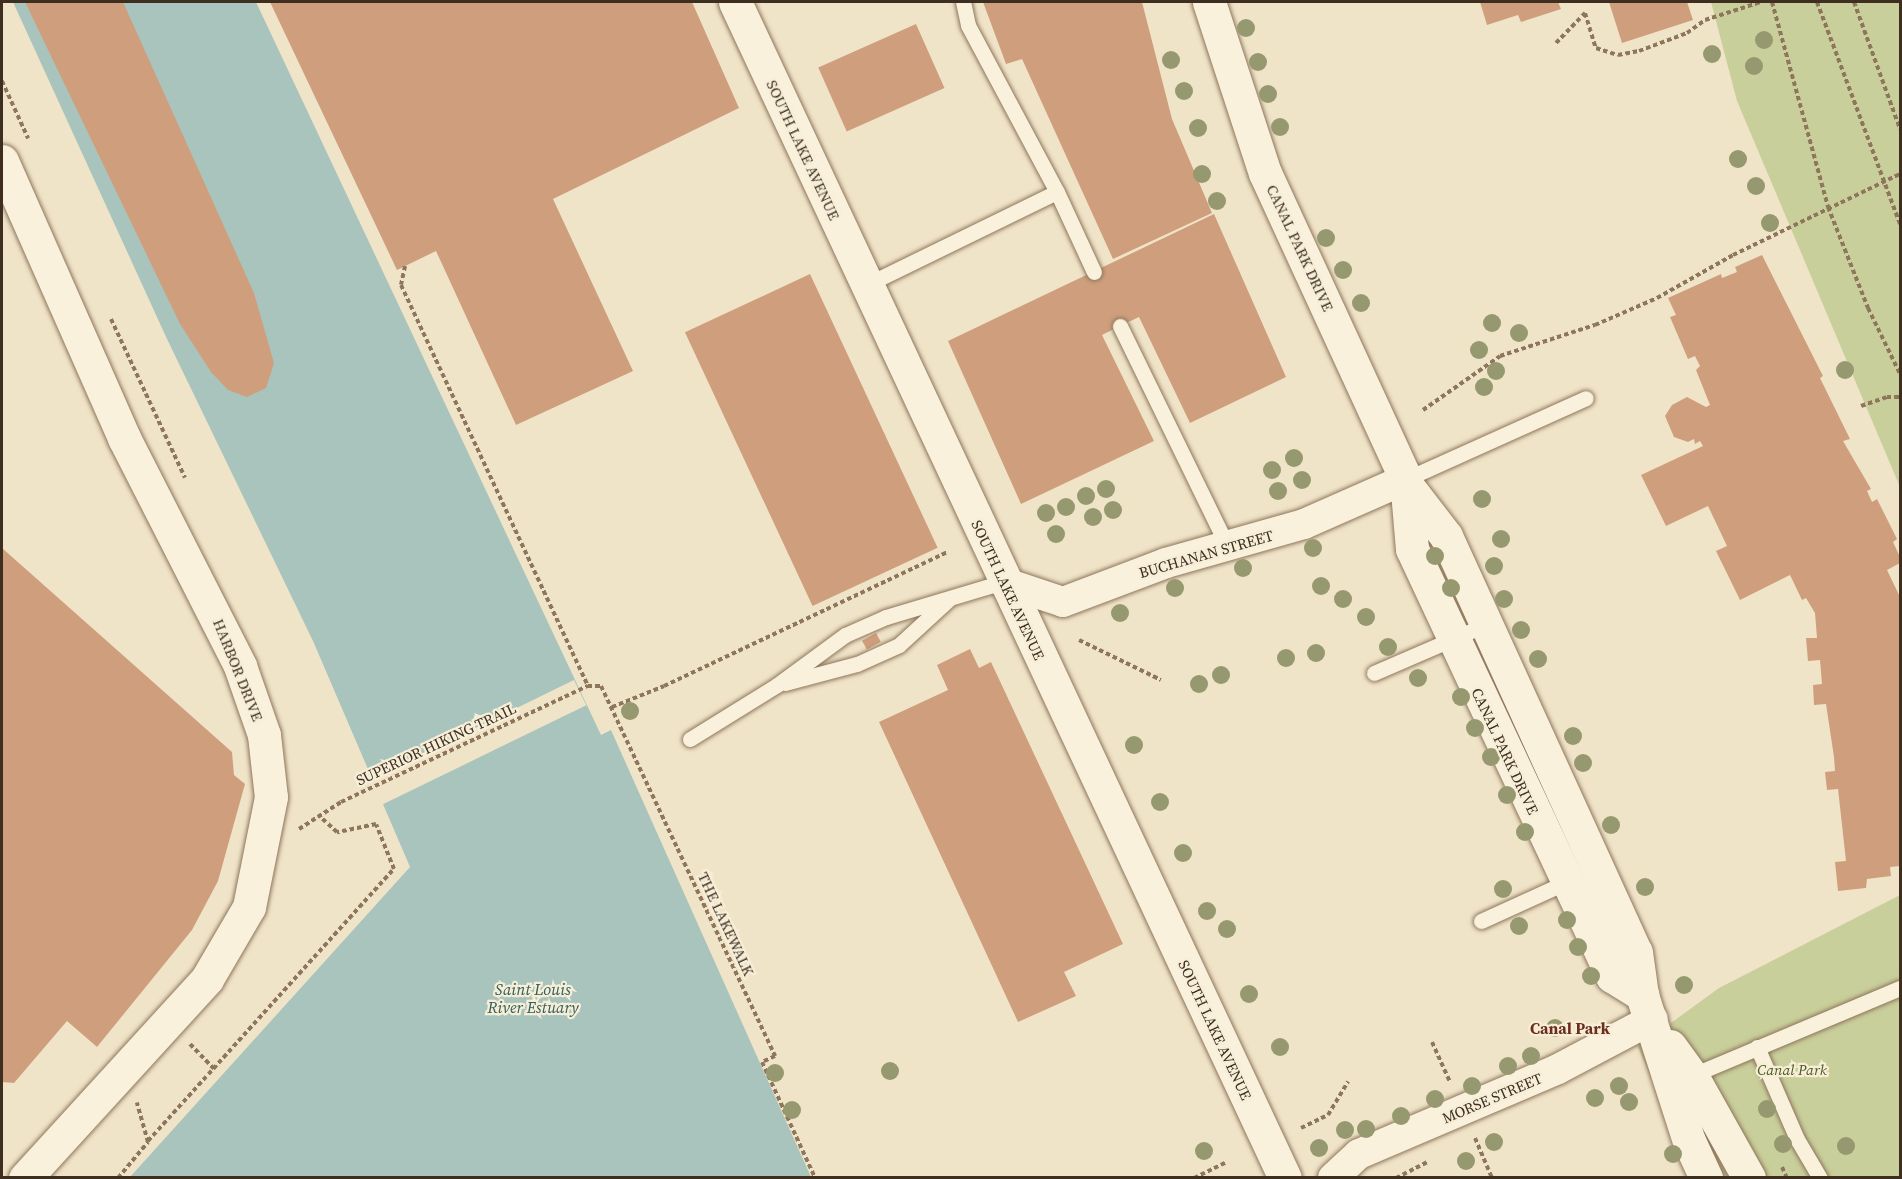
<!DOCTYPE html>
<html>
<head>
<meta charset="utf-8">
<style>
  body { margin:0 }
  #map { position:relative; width:1902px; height:1179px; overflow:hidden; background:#f0e4c8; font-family:"Source Serif 4",serif }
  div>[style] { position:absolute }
  .green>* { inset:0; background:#c9cf9b }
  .water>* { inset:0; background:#a9c4bc }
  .pier>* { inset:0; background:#f0e4c8; transform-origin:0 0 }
  .building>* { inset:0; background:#cf9f7d; transform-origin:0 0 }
  .path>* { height:4px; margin-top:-2px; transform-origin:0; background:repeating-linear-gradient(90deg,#8d765c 0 4.5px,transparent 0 7.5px) }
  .roads { filter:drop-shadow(0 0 2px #8d765c) drop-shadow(0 0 2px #8d765c) }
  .lane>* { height:15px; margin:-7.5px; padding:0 7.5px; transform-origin:7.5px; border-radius:7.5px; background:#faf1dc }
  .street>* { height:30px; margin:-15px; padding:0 15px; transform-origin:15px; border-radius:15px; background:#faf1dc }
  .secondary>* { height:33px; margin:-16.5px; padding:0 16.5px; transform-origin:16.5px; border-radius:16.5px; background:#faf1dc }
  .trees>* { width:18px; height:18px; margin:-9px; border-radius:50%; background:#96986f }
  span { translate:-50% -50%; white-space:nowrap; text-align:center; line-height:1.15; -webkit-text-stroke:4.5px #f7eed8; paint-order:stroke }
  .street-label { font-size:15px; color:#3d2e20 }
  .park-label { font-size:15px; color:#4d5a26; font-style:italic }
  .water-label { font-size:16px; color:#2f5d5a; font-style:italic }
  .neighbourhood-label { font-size:16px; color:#6b2e1e; font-weight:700 }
  .frame { position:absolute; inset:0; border:3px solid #3d2e20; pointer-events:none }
</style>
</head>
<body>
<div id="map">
  <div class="green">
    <div style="clip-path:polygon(1711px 2px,1900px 2px,1900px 487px,1737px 101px)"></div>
    <div style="clip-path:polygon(1900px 895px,1900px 1177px,1694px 1177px,1638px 1047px,1719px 988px)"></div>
  </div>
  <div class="water">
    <div style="clip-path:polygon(13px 2px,256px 2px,601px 735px,611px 730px,811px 1177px,130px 1177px,410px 867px,313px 641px,167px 339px)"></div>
  </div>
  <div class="pier">
    <div style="left:574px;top:680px;width:28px;height:228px;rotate:64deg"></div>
  </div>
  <div class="building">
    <div style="clip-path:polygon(25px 2px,123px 2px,254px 293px,274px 363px,266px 388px,247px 397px,228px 390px,211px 372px,180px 324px)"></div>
    <div style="clip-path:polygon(270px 2px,692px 2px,739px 108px,553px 199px,633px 371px,516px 425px,436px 251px,397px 270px)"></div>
    <div style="clip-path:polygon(983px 2px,1142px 2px,1172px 119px,1212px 213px,1113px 259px,1022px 59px,1006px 64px)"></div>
    <div style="clip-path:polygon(1480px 2px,1558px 2px,1561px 9px,1521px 22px,1518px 15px,1487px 25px)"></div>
    <div style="clip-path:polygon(1609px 2px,1687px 2px,1693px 20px,1622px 43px)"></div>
    <div style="left:916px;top:24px;width:70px;height:107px;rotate:66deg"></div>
    <div style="clip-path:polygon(1214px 214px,1286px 377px,1190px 423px,1139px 317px,1120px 326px,1102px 335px,1154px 441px,1021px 504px,948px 341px)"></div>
    <div style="clip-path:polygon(1762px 255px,1823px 376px,1820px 378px,1850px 439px,1843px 441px,1871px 489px,1867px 491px,1872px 502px,1877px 499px,1897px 539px,1893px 542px,1900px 557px,1900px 563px,1887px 570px,1900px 597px,1900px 866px,1890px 867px,1891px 876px,1867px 879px,1866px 888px,1838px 891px,1835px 862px,1846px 861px,1838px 789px,1827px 790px,1825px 772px,1835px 771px,1834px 757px,1826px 704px,1814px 705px,1813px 685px,1822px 684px,1820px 660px,1808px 661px,1806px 638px,1817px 638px,1815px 613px,1806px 598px,1802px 600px,1790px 575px,1740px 600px,1716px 551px,1727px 546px,1708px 506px,1666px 526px,1641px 475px,1703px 446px,1700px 441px,1695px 444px,1694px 439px,1688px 442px,1674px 437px,1665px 416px,1672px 405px,1687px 397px,1706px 407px,1710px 405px,1696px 370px,1700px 366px,1695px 356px,1688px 359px,1670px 317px,1676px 315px,1668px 298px,1721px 274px,1722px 278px,1737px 272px,1735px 267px)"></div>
    <div style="left:810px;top:274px;width:302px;height:138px;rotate:65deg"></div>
    <div style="clip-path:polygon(2px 548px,232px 752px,234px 775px,245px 784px,218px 881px,192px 930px,97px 1047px,67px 1021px,14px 1083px,2px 1082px)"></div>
    <div style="left:876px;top:633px;width:10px;height:16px;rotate:61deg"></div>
    <div style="clip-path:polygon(970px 649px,979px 668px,991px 662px,1123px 944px,1064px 972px,1076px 996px,1018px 1022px,879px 722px,948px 690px,937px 665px)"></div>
  </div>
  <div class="path">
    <div style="left:1772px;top:2px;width:213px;rotate:74.7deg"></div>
    <div style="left:1828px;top:207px;width:109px;rotate:68.4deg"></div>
    <div style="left:1868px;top:308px;width:73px;rotate:64.1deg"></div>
    <div style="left:1817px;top:2px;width:237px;rotate:69.5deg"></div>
    <div style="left:1854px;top:2px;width:135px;rotate:70.1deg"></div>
    <div style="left:1556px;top:43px;width:42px;rotate:-46deg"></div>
    <div style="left:1585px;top:13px;width:37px;rotate:73deg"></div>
    <div style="left:1596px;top:48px;width:23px;rotate:18deg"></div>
    <div style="left:1618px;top:55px;width:21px;rotate:-11deg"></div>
    <div style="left:1639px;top:51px;width:51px;rotate:-20.6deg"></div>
    <div style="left:1687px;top:33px;width:22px;rotate:-36deg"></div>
    <div style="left:1705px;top:20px;width:59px;rotate:-17.8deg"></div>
    <div style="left:2px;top:81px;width:63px;rotate:65.5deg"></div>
    <div style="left:405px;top:266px;width:19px;rotate:102deg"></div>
    <div style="left:401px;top:285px;width:442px;rotate:65deg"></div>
    <div style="left:111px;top:319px;width:175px;rotate:65deg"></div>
    <div style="left:1861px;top:406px;width:28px;rotate:-19deg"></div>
    <div style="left:1887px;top:397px;width:13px"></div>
    <div style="left:1423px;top:410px;width:94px;rotate:-35deg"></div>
    <div style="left:1500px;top:356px;width:100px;rotate:-18.1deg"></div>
    <div style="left:1595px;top:325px;width:68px;rotate:-23.5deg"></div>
    <div style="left:1657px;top:298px;width:87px;rotate:-29.5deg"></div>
    <div style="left:1733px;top:255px;width:186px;rotate:-25.9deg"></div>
    <div style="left:1079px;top:640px;width:91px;rotate:26deg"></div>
    <div style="left:612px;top:707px;width:56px;rotate:-22deg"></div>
    <div style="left:664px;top:686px;width:313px;rotate:-25.3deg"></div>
    <div style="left:299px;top:829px;width:50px;rotate:-32.7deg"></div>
    <div style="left:341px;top:802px;width:273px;rotate:-25.2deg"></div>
    <div style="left:588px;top:686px;width:13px"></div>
    <div style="left:601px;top:686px;width:409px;rotate:64.8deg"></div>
    <div style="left:775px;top:1056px;width:14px;rotate:155deg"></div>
    <div style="left:762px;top:1062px;width:128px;rotate:65.4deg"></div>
    <div style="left:1432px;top:1042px;width:44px;rotate:65.8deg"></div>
    <div style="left:190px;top:1044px;width:35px;rotate:46deg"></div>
    <div style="left:1301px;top:1128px;width:30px;rotate:-26deg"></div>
    <div style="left:1328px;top:1115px;width:39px;rotate:-59deg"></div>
    <div style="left:1475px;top:1138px;width:43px;rotate:67deg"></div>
    <div style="left:148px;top:1141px;width:367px;rotate:-47.9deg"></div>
    <div style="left:394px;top:869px;width:48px;rotate:-111.8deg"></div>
    <div style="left:376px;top:824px;width:40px;rotate:168deg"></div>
    <div style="left:337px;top:832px;width:25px;rotate:-138deg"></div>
    <div style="left:1782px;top:1167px;width:12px;rotate:66deg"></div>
    <div style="left:118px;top:1178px;width:47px;rotate:-50.2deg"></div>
    <div style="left:148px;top:1142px;width:41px;rotate:-105.8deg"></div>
    <div style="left:1194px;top:1178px;width:37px;rotate:-26deg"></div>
    <div style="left:1396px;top:1178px;width:35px;rotate:-27deg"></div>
  </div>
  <div class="roads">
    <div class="lane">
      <div style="left:1057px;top:192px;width:88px;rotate:65.2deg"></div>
      <div style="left:866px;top:285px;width:212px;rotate:-26deg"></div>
      <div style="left:1057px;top:192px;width:189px;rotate:-118.1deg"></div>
      <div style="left:968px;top:25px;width:24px;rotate:-102deg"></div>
      <div style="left:1120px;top:326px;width:246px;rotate:64deg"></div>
      <div style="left:1406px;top:479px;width:197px;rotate:-24.2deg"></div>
      <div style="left:1374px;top:673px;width:123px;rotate:-23.4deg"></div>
      <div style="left:785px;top:683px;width:74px;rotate:-14.8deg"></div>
      <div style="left:857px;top:664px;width:46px;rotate:-24.3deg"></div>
      <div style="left:899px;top:645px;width:68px;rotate:-42.6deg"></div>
      <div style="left:690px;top:739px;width:102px;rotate:-31.8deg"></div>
      <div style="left:777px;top:685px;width:84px;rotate:-36.3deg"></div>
      <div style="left:845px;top:635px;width:45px;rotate:-23.7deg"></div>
      <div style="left:886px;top:617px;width:122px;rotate:-16.7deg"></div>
      <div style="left:1481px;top:921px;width:99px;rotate:-24.5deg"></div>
      <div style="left:1757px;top:1047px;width:100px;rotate:66.5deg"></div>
      <div style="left:1797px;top:1139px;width:45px;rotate:59.5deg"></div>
      <div style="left:1688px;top:1077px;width:230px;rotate:-22.8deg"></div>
    </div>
    <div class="street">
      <div style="left:1003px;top:582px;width:63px;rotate:18.4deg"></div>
      <div style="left:1063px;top:602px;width:110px;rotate:-20.7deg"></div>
      <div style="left:1166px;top:563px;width:143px;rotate:-15.8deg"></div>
      <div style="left:1304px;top:524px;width:111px;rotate:-23.8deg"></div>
      <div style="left:1333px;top:1178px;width:35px;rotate:-43deg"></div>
      <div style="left:1359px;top:1154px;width:216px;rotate:-23.1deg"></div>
      <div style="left:1558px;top:1069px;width:107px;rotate:-27.8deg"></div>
    </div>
    <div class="secondary">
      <div style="left:735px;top:2px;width:1298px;rotate:64.94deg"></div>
      <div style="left:1209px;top:2px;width:180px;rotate:71.9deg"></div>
      <div style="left:1265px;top:173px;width:337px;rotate:65.3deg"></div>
      <div style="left:1406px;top:479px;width:70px;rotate:85.1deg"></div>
      <div style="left:1412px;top:549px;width:472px;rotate:64.9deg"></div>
      <div style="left:1612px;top:976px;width:36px;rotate:32deg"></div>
      <div style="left:2px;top:161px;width:303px;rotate:66.2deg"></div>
      <div style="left:124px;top:438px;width:256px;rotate:63deg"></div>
      <div style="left:240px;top:666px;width:73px;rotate:70.8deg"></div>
      <div style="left:264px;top:735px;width:62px;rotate:83.6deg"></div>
      <div style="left:271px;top:797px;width:112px;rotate:101.3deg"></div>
      <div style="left:249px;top:907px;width:83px;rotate:120.3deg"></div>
      <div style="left:207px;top:979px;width:270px;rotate:132.4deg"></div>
      <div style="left:1409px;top:488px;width:61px;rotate:52.4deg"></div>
      <div style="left:1446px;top:536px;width:457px;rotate:65.5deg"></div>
      <div style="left:1636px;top:952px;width:43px;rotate:82.1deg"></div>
      <div style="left:1642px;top:995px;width:153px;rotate:72.2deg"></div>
      <div style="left:1689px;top:1141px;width:41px;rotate:65.3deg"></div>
      <div style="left:1670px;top:1046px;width:37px;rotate:54deg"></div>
      <div style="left:1692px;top:1076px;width:117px;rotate:60.8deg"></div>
    </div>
  </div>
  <div class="trees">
    <div style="left:1246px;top:28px"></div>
    <div style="left:1764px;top:40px"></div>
    <div style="left:1712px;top:54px"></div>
    <div style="left:1171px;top:60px"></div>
    <div style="left:1258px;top:62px"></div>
    <div style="left:1754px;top:66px"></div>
    <div style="left:1184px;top:91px"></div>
    <div style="left:1268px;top:94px"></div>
    <div style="left:1280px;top:127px"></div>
    <div style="left:1198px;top:128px"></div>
    <div style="left:1738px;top:159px"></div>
    <div style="left:1202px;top:174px"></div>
    <div style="left:1756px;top:186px"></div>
    <div style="left:1217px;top:201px"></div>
    <div style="left:1770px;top:223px"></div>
    <div style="left:1326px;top:238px"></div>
    <div style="left:1343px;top:270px"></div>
    <div style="left:1361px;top:303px"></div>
    <div style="left:1492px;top:323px"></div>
    <div style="left:1519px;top:333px"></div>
    <div style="left:1479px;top:350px"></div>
    <div style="left:1845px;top:370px"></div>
    <div style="left:1496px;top:371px"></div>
    <div style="left:1484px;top:387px"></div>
    <div style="left:1294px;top:458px"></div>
    <div style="left:1272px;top:470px"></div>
    <div style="left:1302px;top:480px"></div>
    <div style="left:1106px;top:489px"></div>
    <div style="left:1278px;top:491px"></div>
    <div style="left:1086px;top:496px"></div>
    <div style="left:1482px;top:499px"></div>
    <div style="left:1066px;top:507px"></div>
    <div style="left:1113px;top:510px"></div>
    <div style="left:1046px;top:513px"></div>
    <div style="left:1093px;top:517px"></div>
    <div style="left:1056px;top:534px"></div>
    <div style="left:1501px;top:539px"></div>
    <div style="left:1313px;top:548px"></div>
    <div style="left:1435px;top:556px"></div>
    <div style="left:1494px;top:566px"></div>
    <div style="left:1243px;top:568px"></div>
    <div style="left:1321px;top:586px"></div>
    <div style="left:1175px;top:588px"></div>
    <div style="left:1451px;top:588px"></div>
    <div style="left:1343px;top:599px"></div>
    <div style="left:1504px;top:599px"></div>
    <div style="left:1120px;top:613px"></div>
    <div style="left:1366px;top:617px"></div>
    <div style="left:1521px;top:630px"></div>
    <div style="left:1388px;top:647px"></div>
    <div style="left:1316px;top:653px"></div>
    <div style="left:1286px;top:658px"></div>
    <div style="left:1538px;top:659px"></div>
    <div style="left:1221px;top:675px"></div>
    <div style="left:1418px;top:678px"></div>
    <div style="left:1199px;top:684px"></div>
    <div style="left:1461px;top:697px"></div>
    <div style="left:630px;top:711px"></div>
    <div style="left:1475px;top:728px"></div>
    <div style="left:1573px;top:736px"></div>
    <div style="left:1134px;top:745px"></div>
    <div style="left:1491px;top:757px"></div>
    <div style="left:1583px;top:763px"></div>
    <div style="left:1507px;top:795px"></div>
    <div style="left:1160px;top:802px"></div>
    <div style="left:1611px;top:825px"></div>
    <div style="left:1525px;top:832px"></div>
    <div style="left:1183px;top:853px"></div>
    <div style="left:1645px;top:887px"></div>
    <div style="left:1503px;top:889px"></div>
    <div style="left:1207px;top:911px"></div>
    <div style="left:1567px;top:920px"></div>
    <div style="left:1519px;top:926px"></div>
    <div style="left:1227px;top:929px"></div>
    <div style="left:1578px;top:947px"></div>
    <div style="left:1591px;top:976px"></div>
    <div style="left:1684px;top:985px"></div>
    <div style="left:1249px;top:994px"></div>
    <div style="left:1555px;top:1028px"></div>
    <div style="left:1280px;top:1047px"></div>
    <div style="left:1531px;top:1056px"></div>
    <div style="left:1508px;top:1066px"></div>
    <div style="left:890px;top:1071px"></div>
    <div style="left:775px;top:1073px"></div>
    <div style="left:1472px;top:1086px"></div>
    <div style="left:1619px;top:1086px"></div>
    <div style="left:1595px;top:1098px"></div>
    <div style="left:1435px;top:1099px"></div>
    <div style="left:1629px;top:1102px"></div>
    <div style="left:1767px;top:1109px"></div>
    <div style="left:792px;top:1110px"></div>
    <div style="left:1401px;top:1116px"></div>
    <div style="left:1366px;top:1129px"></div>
    <div style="left:1345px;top:1130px"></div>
    <div style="left:1494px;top:1142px"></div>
    <div style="left:1783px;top:1144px"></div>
    <div style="left:1846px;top:1146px"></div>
    <div style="left:1319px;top:1148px"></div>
    <div style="left:1204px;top:1151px"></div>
    <div style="left:1673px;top:1154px"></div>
    <div style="left:1466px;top:1161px"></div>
  </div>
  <div class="street-label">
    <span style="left:803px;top:150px;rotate:65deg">SOUTH LAKE AVENUE</span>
    <span style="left:1300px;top:248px;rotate:65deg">CANAL PARK DRIVE</span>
    <span style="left:1206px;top:554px;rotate:-16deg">BUCHANAN STREET</span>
    <span style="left:1008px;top:590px;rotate:65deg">SOUTH LAKE AVENUE</span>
    <span style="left:238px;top:670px;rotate:68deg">HARBOR DRIVE</span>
    <span style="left:436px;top:744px;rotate:-25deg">SUPERIOR HIKING TRAIL</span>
    <span style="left:1505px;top:751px;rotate:65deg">CANAL PARK DRIVE</span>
    <span style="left:726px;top:924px;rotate:65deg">THE LAKEWALK</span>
    <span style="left:1215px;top:1030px;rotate:65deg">SOUTH LAKE AVENUE</span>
    <span style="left:1492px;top:1098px;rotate:-23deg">MORSE STREET</span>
  </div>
  <div class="park-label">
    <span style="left:1792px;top:1070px">Canal Park</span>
  </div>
  <div class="water-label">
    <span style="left:533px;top:998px">Saint Louis<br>River Estuary</span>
  </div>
  <div class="neighbourhood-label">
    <span style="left:1570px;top:1028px">Canal Park</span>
  </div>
  <div class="frame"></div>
</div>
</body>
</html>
